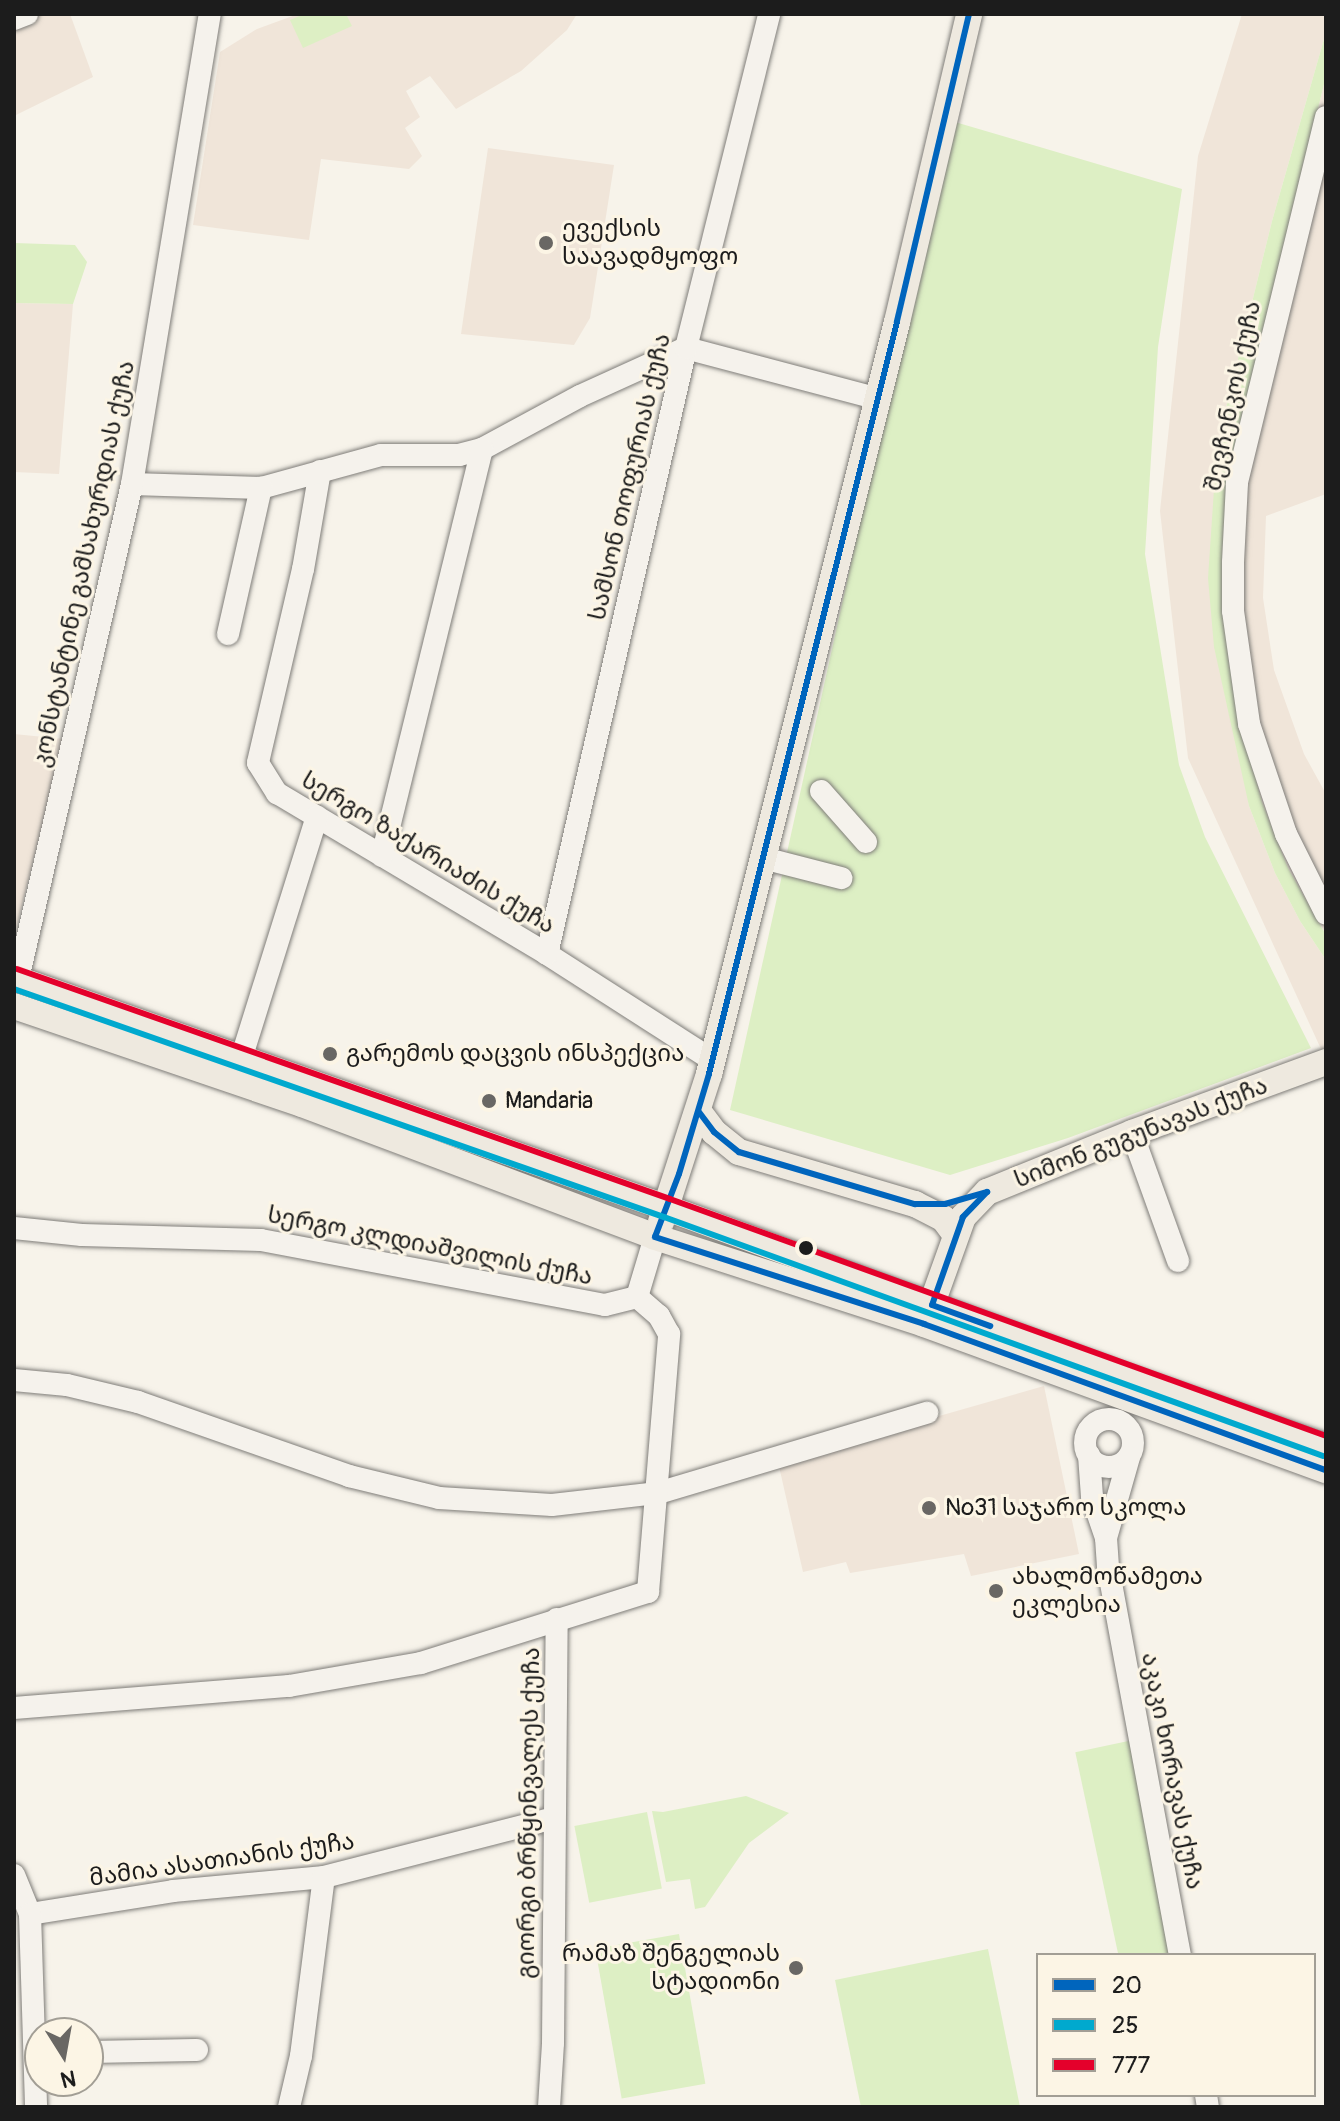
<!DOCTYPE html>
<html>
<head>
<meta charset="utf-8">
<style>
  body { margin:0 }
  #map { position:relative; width:1340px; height:2121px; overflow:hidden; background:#f7f3ea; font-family:Pangolin,"Noto Sans Georgian",sans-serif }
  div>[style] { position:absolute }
  .built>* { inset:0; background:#f0e5d9 }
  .green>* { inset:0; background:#ddefc4; transform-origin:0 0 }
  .roads { filter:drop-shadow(0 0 2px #7f7d79) drop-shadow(0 0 2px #7f7d79) }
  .minor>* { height:22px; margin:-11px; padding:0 11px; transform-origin:11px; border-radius:11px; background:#f5f2ec }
  .minor>.ring { margin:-11px; padding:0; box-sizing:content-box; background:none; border:22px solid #f5f2ec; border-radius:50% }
  .major>* { height:26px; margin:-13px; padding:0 13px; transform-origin:13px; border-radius:13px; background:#eee9df }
  .bus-1>* { height:6px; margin:-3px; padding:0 3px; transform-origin:3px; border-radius:3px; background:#0065bd }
  .bus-2>* { height:6px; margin:-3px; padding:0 3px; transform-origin:3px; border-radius:3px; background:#00a9ce }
  .bus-3>* { height:6px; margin:-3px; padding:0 3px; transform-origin:3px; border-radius:3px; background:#e4002b }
  .dots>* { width:22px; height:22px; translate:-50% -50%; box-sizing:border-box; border:4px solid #fcf5e5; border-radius:50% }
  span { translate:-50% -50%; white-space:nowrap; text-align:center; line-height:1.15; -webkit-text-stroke:6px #fcf5e5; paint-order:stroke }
  .poi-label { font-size:24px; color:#1c1c1c }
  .left { translate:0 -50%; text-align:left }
  .right { translate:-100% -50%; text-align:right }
  .street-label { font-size:24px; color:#1c1c1c }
  .frame { position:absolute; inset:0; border:16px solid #1c1c1c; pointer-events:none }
  .legend { position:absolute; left:1036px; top:1953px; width:280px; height:144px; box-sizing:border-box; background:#fcf5e5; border:2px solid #a29e95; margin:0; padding:10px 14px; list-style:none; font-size:24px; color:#1c1c1c }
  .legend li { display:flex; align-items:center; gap:16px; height:40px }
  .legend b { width:40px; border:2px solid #a29e95 }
  .north { position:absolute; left:24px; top:2017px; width:80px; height:80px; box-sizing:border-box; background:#fcf5e5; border:2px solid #a29e95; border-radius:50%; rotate:169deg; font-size:22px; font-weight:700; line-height:32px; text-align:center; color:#1c1c1c }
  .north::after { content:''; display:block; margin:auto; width:28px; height:36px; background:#696764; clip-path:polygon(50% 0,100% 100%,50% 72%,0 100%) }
</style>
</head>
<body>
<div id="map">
  <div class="built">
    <div style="clip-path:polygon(40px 14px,70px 14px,93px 77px,14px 116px,14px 27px)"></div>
    <div style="clip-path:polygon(298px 14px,577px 14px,567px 30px,521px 71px,456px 109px,430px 76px,406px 91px,420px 117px,405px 128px,422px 156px,409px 169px,321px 159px,309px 240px,193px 225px,220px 52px,257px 29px)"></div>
    <div style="clip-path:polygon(1242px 14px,1326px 14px,1326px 32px,1272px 221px,1226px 408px,1214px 489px,1249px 806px,1275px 873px,1300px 921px,1326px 960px,1326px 1060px,1188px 758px,1160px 511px,1198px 156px)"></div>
    <div style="clip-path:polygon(1326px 76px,1326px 494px,1266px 516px,1263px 598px,1274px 670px,1304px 754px,1326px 794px,1326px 935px,1288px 868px,1262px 802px,1241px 722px,1227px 480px)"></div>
    <div style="clip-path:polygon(488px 148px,614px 165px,590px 318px,574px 345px,461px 334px)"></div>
    <div style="clip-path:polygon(14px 303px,73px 304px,59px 474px,14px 472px)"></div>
    <div style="clip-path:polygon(14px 734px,64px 739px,14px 937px)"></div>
    <div style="clip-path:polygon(1044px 1386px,1079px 1554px,971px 1576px,964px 1554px,850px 1573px,846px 1562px,803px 1572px,778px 1462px)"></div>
  </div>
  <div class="green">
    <div style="clip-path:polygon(304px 14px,346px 14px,352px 26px,303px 48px,290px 20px)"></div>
    <div style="clip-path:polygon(1326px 32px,1326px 76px,1227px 480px,1241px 722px,1262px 802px,1288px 868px,1326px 935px,1326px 960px,1300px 921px,1275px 873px,1249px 806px,1214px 647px,1208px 578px,1214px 489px,1226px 408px,1272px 221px)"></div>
    <div style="clip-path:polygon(955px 122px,1182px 189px,1158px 347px,1145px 554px,1179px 765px,1205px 837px,1311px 1048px,1068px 1138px,950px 1175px,730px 1110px,886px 405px)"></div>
    <div style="clip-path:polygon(14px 243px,75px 245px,87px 262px,73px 304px,14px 303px)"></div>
    <div style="left:1133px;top:1740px;width:220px;height:59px;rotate:78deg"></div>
    <div style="clip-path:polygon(746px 1796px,789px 1813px,749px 1843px,705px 1907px,695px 1909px,690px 1879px,666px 1882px,652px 1811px,663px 1812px)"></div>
    <div style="left:647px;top:1812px;width:78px;height:74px;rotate:79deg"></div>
    <div style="left:679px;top:1934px;width:152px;height:85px;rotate:80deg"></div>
    <div style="clip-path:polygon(988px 1949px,1020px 2107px,861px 2107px,835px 1980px)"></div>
  </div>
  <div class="roads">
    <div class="minor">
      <div style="left:14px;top:19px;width:14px;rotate:-21deg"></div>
      <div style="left:1326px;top:117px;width:377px;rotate:103.7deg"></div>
      <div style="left:1237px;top:483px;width:80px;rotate:92.9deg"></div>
      <div style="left:1233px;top:563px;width:48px;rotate:90deg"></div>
      <div style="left:1233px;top:611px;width:114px;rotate:81.9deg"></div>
      <div style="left:1249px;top:724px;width:116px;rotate:71.4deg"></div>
      <div style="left:1286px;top:834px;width:89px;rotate:63.4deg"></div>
      <div style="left:320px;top:471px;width:99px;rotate:99.8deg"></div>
      <div style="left:303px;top:569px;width:199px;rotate:103.1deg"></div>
      <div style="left:258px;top:763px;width:36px;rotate:58deg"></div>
      <div style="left:277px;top:793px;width:314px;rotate:30.8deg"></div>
      <div style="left:547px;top:954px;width:196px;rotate:32.7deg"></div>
      <div style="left:132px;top:484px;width:129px;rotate:1.8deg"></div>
      <div style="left:261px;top:488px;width:124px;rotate:-15.4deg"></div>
      <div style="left:381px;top:455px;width:78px"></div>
      <div style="left:459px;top:455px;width:24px;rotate:-15deg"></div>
      <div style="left:482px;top:449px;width:111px;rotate:-28.4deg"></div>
      <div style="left:580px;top:396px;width:116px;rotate:-24.4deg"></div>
      <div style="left:686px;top:348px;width:200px;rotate:14.8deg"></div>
      <div style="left:228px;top:634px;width:150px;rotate:-77.3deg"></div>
      <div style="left:821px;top:791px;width:68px;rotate:48.6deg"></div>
      <div style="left:382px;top:856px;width:419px;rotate:-76.2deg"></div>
      <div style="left:763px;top:858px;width:81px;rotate:14.4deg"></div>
      <div style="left:547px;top:954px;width:622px;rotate:-77.08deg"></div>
      <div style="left:686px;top:348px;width:344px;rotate:-76deg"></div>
      <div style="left:18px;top:979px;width:508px;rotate:-77.03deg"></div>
      <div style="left:132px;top:484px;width:476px;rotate:-80.6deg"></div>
      <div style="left:241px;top:1059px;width:254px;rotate:-72.6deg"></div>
      <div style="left:1132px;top:1133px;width:136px;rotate:70.2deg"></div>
      <div style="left:14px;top:1228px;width:68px;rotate:5.9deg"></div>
      <div style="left:82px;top:1235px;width:179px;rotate:1.6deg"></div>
      <div style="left:261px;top:1240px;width:350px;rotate:10.7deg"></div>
      <div style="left:605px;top:1305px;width:33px;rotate:-14deg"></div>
      <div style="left:637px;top:1297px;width:63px;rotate:-73.3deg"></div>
      <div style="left:14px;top:1380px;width:53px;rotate:5.4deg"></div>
      <div style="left:67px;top:1385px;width:73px;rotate:13.5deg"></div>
      <div style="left:138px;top:1402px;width:224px;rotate:19.3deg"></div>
      <div style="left:349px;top:1476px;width:93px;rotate:13.7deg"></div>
      <div style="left:439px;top:1498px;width:113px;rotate:3.5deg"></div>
      <div style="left:552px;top:1505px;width:107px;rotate:-6.5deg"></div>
      <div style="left:658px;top:1493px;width:281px;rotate:-16.6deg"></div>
      <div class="ring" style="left:1085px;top:1419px;width:26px;height:26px"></div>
      <div style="left:1089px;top:1455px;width:42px;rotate:85.9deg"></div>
      <div style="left:1092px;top:1497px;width:43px;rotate:71.1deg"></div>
      <div style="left:1106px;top:1538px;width:29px;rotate:86deg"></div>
      <div style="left:1108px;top:1567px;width:395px;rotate:79.5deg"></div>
      <div style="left:1106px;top:1538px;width:84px;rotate:-74.1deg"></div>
      <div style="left:14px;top:1708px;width:276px;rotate:-4.6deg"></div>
      <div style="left:289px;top:1686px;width:134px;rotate:-9.9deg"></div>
      <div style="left:421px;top:1663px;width:238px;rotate:-17.4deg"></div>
      <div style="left:648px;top:1592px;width:259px;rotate:-85.3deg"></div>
      <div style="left:669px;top:1334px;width:21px;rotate:-119deg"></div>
      <div style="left:659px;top:1316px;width:29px;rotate:-139deg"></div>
      <div style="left:14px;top:1875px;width:42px;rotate:67.7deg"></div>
      <div style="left:30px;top:1914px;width:145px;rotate:-9.1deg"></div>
      <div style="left:173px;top:1891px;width:152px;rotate:-5.3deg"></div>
      <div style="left:324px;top:1877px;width:237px;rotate:-14.4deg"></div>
      <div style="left:30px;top:1914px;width:193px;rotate:88.2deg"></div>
      <div style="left:88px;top:2052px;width:109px;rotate:-1.1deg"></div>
      <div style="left:1206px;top:2095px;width:12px;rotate:81deg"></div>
      <div style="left:289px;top:2107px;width:52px;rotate:-76.8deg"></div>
      <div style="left:301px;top:2056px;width:180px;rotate:-82.7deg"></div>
      <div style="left:549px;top:2107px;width:64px;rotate:-86.4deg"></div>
      <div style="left:553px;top:2043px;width:424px;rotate:-89.5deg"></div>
    </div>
    <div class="major">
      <div style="left:14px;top:978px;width:692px;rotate:19.4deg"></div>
      <div style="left:667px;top:1208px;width:471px;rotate:20.2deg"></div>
      <div style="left:1109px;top:1371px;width:230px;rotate:19.3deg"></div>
      <div style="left:14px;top:1006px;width:304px;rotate:18.8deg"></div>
      <div style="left:302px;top:1104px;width:377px;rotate:20.6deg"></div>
      <div style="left:655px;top:1237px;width:283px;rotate:17.9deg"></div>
      <div style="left:924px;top:1324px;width:428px;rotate:20deg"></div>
      <div style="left:699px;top:1112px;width:25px;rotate:53deg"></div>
      <div style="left:714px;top:1132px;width:32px;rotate:39deg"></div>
      <div style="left:739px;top:1152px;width:184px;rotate:16.5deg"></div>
      <div style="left:915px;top:1204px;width:31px;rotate:27deg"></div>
      <div style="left:943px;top:1218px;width:21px;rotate:53deg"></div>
      <div style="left:661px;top:1222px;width:156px;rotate:-72deg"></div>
      <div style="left:709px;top:1074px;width:775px;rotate:-75.96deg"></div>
      <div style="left:897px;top:322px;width:316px;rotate:-76.8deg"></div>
      <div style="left:926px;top:1320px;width:109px;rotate:-70.2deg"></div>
      <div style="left:963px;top:1217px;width:35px;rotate:-46deg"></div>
      <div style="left:987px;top:1192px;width:157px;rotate:-22.1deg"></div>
      <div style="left:1132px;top:1133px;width:207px;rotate:-20.1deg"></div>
    </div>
  </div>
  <div class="bus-1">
    <div style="left:969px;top:14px;width:316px;rotate:103.2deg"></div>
    <div style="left:897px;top:322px;width:775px;rotate:104.04deg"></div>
    <div style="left:709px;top:1074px;width:104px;rotate:106.7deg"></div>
    <div style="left:679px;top:1174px;width:67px;rotate:110.9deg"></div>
    <div style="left:655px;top:1237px;width:283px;rotate:17.9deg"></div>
    <div style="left:924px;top:1324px;width:428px;rotate:20deg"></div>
    <div style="left:699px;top:1112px;width:25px;rotate:53deg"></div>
    <div style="left:714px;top:1132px;width:32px;rotate:39deg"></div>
    <div style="left:739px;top:1152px;width:184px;rotate:16.5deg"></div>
    <div style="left:915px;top:1204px;width:30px"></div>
    <div style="left:945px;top:1204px;width:44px;rotate:-15.9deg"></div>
    <div style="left:987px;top:1192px;width:35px;rotate:134deg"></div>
    <div style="left:963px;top:1217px;width:93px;rotate:109.4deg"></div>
    <div style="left:932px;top:1305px;width:62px;rotate:19.9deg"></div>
  </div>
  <div class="bus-2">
    <div style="left:14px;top:989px;width:689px;rotate:19.33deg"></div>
    <div style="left:664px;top:1217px;width:701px;rotate:19.93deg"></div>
  </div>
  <div class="bus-3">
    <div style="left:17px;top:969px;width:692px;rotate:19.4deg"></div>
    <div style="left:670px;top:1199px;width:697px;rotate:19.86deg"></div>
  </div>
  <div class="dots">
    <div style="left:546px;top:243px;background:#696764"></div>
    <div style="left:330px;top:1054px;background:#696764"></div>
    <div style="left:489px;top:1101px;background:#696764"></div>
    <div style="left:806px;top:1248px;background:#1c1c1c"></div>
    <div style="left:929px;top:1508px;background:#696764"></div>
    <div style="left:996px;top:1591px;background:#696764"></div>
    <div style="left:796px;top:1968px;background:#696764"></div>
  </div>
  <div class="poi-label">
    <span class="left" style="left:562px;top:243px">ევექსის<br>საავადმყოფო</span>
    <span class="left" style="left:346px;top:1054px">გარემოს დაცვის ინსპექცია</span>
    <span class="left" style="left:505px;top:1101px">Mandaria</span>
    <span class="left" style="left:945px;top:1508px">№31 საჯარო სკოლა</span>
    <span class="left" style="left:1012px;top:1591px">ახალმოწამეთა<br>ეკლესია</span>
    <span class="right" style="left:780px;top:1968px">რამაზ შენგელიას<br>სტადიონი</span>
  </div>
  <div class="street-label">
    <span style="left:1233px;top:396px;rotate:-78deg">შევჩენკოს ქუჩა</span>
    <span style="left:630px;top:477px;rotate:-77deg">სამსონ თოფურიას ქუჩა</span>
    <span style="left:84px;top:564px;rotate:-78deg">კონსტანტინე გამსახურდიას ქუჩა</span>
    <span style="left:428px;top:853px;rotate:31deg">სერგო ზაქარიაძის ქუჩა</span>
    <span style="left:1141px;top:1133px;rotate:-21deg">სიმონ გუგუნავას ქუჩა</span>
    <span style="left:430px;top:1246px;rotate:11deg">სერგო კლდიაშვილის ქუჩა</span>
    <span style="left:1172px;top:1771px;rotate:79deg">აკაკი ხორავას ქუჩა</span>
    <span style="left:529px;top:1813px;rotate:-89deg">გიორგი ბრწყინვალეს ქუჩა</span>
    <span style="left:222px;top:1860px;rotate:-8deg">მამია ასათიანის ქუჩა</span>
  </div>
  <div class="frame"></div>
  <ul class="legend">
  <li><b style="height:10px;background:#0065bd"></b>20</li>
  <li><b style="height:10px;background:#00a9ce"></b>25</li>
  <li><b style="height:10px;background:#e4002b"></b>777</li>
  </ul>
  <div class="north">N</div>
</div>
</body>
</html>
